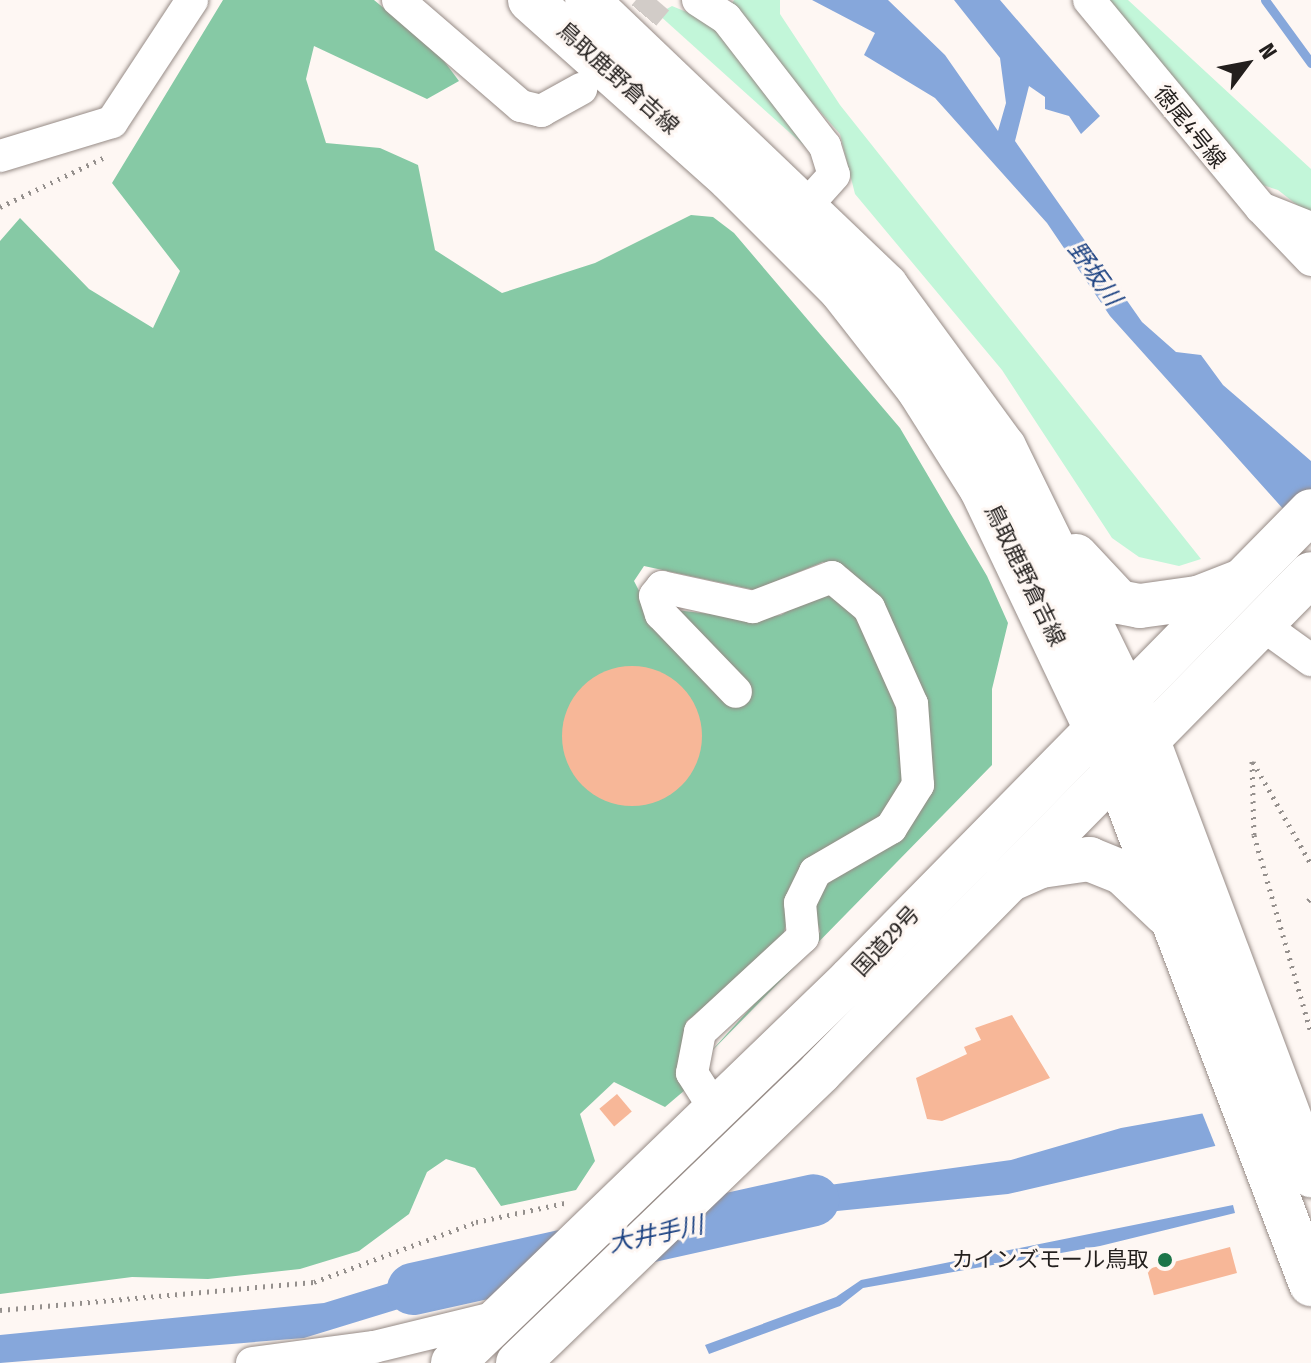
<!DOCTYPE html>
<html>
<head>
<meta charset="utf-8">
<style>
  body { margin:0 }
  #map { position:relative; width:1311px; height:1363px; overflow:hidden; background:#fef7f3; font-family:"Fira Sans Condensed","Noto Sans JP",sans-serif }
  div>[style] { position:absolute }
  .green>* { inset:0; background:#c2f6d9 }
  .forest>* { inset:0; background:#86c9a5 }
  .water>* { inset:0; background:#86a7db }
  .pier>* { inset:0; background:#fef7f3 }
  .stream>* { height:9px; margin:-4.5px; padding:0 4.5px; transform-origin:4.5px; border-radius:4.5px; background:#86a7db }
  .river>* { height:52px; margin:-26px; padding:0 26px; transform-origin:26px; border-radius:26px; background:#86a7db }
  .building>* { inset:0; background:#f7b798; transform-origin:0 0 }
  .round { border-radius:50% }
  .minor-tunnel>* { height:32px; margin-top:-16px; transform-origin:0; background:repeating-linear-gradient(90deg,#d2ccc8 0 32px,transparent 0 48px) }
  .path>* { height:5px; margin-top:-2.5px; transform-origin:0; background:repeating-linear-gradient(90deg,#95908d 0 2px,transparent 0 8px) }
  .roads { filter:drop-shadow(0 0 2px #968b86) drop-shadow(0 0 2px #968b86) }
  .minor>* { height:32px; margin:-16px; padding:0 16px; transform-origin:16px; border-radius:16px; background:#fff }
  .primary>* { height:44px; margin:-22px; padding:0 22px; transform-origin:22px; border-radius:22px; background:#fff }
  .trunk>* { height:44px; margin:-22px; padding:0 22px; transform-origin:22px; border-radius:22px; background:#fff }
  .dots>* { width:22px; height:22px; translate:-50% -50%; box-sizing:border-box; border:4px solid #fef7f3; border-radius:50% }
  span { translate:-50% -50%; white-space:nowrap; text-align:center; line-height:1.15; -webkit-text-stroke:6px #fef7f3; paint-order:stroke }
  .street-label { font-size:22px; color:#231f1d }
  .poi-label { font-size:22px; color:#231f1d }
  .right { translate:-100% -50%; text-align:right }
  .water-label { font-size:24px; color:#1c4282; font-style:italic }
  .north { position:absolute; left:1207px; top:24px; width:80px; height:80px; -webkit-text-stroke:6px #fef7f3; paint-order:stroke; rotate:58deg; font-size:22px; font-weight:700; line-height:32px; text-align:center; color:#231f1d }
  .north::after { content:''; display:block; margin:auto; width:28px; height:36px; background:#231f1d; clip-path:polygon(50% 0,100% 100%,50% 72%,0 100%) }
</style>
</head>
<body>
<div id="map">
  <div class="green">
    <div style="clip-path:polygon(734px 0,780px 0,780px 14px,840px 105px,1201px 559px,1179px 566px,1139px 557px,1112px 538px,1002px 370px,855px 194px,840px 134px,729px 9px)"></div>
    <div style="clip-path:polygon(1098px 0,1128px 0,1311px 169px,1311px 216px,1278px 190px,1247px 180px)"></div>
    <div style="clip-path:polygon(672px 6px,718px 25px,809px 150px,658px 14px)"></div>
  </div>
  <div class="forest">
    <div style="clip-path:polygon(223px 0,374px 0,438px 53px,459px 81px,427px 99px,314px 46px,306px 79px,326px 143px,380px 148px,418px 165px,435px 250px,502px 293px,595px 263px,691px 215px,713px 217px,734px 233px,900px 428px,987px 576px,1008px 623px,992px 689px,992px 765px,704px 1059px,820px 932px,811px 897px,817px 883px,882px 848px,918px 807px,932px 771px,930px 729px,874px 594px,848px 569px,823px 562px,755px 590px,644px 566px,634px 581px,658px 628px,736px 700px,743px 692px,667px 609px,754px 619px,781px 615px,818px 593px,848px 596px,908px 736px,909px 766px,889px 814px,798px 874px,782px 941px,686px 1022px,685px 1090px,665px 1107px,614px 1082px,580px 1114px,595px 1161px,576px 1190px,501px 1206px,475px 1168px,446px 1159px,427px 1172px,409px 1214px,359px 1251px,300px 1269px,208px 1279px,132px 1277px,0 1294px,0 241px,20px 218px,89px 289px,153px 328px,180px 271px,112px 183px)"></div>
  </div>
  <div class="water">
    <div style="clip-path:polygon(812px 0,888px 0,945px 55px,998px 131px,1006px 103px,1000px 58px,954px 0,1000px 0,1100px 116px,1081px 134px,1069px 116px,1045px 109px,1045px 97px,1029px 86px,1015px 141px,1142px 322px,1176px 352px,1201px 355px,1223px 385px,1311px 461px,1311px 540px,1110px 316px,1047px 223px,935px 98px,864px 55px,875px 33px)"></div>
    <div style="clip-path:polygon(1311px 1094px,1311px 1141px,1215px 1146px,1008px 1194px,827px 1212px,739px 1230px,749px 1196px,1011px 1160px,1121px 1128px)"></div>
    <div style="clip-path:polygon(1233px 1205px,1235px 1213px,1100px 1246px,863px 1288px,840px 1306px,709px 1354px,705px 1345px,836px 1297px,861px 1280px)"></div>
    <div style="clip-path:polygon(484px 1254px,477px 1285px,304px 1338px,0 1363px,0 1335px,324px 1303px)"></div>
  </div>
  <div class="pier">
    <div style="clip-path:polygon(1311px 1091px,1311px 1145px,1217px 1150px,1201px 1110px)"></div>
  </div>
  <div class="stream">
    <div style="left:1265px;top:0;width:78px;rotate:53.9deg"></div>
  </div>
  <div class="river">
    <div style="left:413px;top:1289px;width:410px;rotate:-12.5deg"></div>
  </div>
  <div class="building">
    <div class="round" style="left:562px;top:666px;width:140px;height:140px"></div>
    <div style="clip-path:polygon(1012px 1015px,1050px 1078px,942px 1121px,927px 1119px,916px 1078px,967px 1054px,964px 1047px,981px 1040px,975px 1028px)"></div>
    <div style="left:617px;top:1094px;width:23px;height:23px;rotate:50deg"></div>
    <div style="left:1230px;top:1247px;width:27px;height:86px;rotate:75deg"></div>
  </div>
  <div class="minor-tunnel">
    <div style="left:613px;top:52px;width:68px;rotate:-49.8deg"></div>
  </div>
  <div class="path">
    <div style="left:0;top:207px;width:114px;rotate:-25.4deg"></div>
    <div style="left:1252px;top:761px;width:74px;rotate:88.5deg"></div>
    <div style="left:1254px;top:835px;width:205px;rotate:73.9deg"></div>
    <div style="left:1253px;top:762px;width:117px;rotate:60.4deg"></div>
    <div style="left:1308px;top:901px;width:4px;rotate:-45deg"></div>
    <div style="left:0;top:1310px;width:315px;rotate:-5.1deg"></div>
    <div style="left:314px;top:1282px;width:173px;rotate:-20.3deg"></div>
    <div style="left:476px;top:1222px;width:95px;rotate:-12.1deg"></div>
  </div>
  <div class="roads">
    <div class="minor">
      <div style="left:398px;top:0;width:162px;rotate:40.8deg"></div>
      <div style="left:521px;top:106px;width:21px;rotate:14deg"></div>
      <div style="left:541px;top:111px;width:46px;rotate:-28.8deg"></div>
      <div style="left:698px;top:0;width:33px;rotate:33deg"></div>
      <div style="left:726px;top:18px;width:162px;rotate:52.3deg"></div>
      <div style="left:825px;top:146px;width:30px;rotate:73deg"></div>
      <div style="left:834px;top:175px;width:39px;rotate:132deg"></div>
      <div style="left:1089px;top:0;width:270px;rotate:50.4deg"></div>
      <div style="left:1261px;top:208px;width:54px;rotate:21.8deg"></div>
      <div style="left:0;top:156px;width:117px;rotate:-16.9deg"></div>
      <div style="left:112px;top:122px;width:146px;rotate:-56.7deg"></div>
      <div style="left:1266px;top:213px;width:65px;rotate:46.2deg"></div>
      <div style="left:1261px;top:624px;width:62px;rotate:35.8deg"></div>
      <div style="left:716px;top:1111px;width:45px;rotate:-122.3deg"></div>
      <div style="left:692px;top:1073px;width:42px;rotate:-79deg"></div>
      <div style="left:700px;top:1032px;width:140px;rotate:-42.7deg"></div>
      <div style="left:803px;top:937px;width:34px;rotate:-95deg"></div>
      <div style="left:800px;top:903px;width:34px;rotate:-64deg"></div>
      <div style="left:815px;top:872px;width:88px;rotate:-30.1deg"></div>
      <div style="left:891px;top:828px;width:51px;rotate:-57.9deg"></div>
      <div style="left:918px;top:785px;width:81px;rotate:-94.2deg"></div>
      <div style="left:912px;top:704px;width:105px;rotate:-114.1deg"></div>
      <div style="left:869px;top:608px;width:48px;rotate:-140deg"></div>
      <div style="left:832px;top:577px;width:85px;rotate:159.2deg"></div>
      <div style="left:753px;top:607px;width:93px;rotate:-167.6deg"></div>
      <div style="left:662px;top:587px;width:11px;rotate:128deg"></div>
      <div style="left:655px;top:596px;width:19px;rotate:72deg"></div>
      <div style="left:661px;top:614px;width:108px;rotate:46.1deg"></div>
      <div style="left:252px;top:1363px;width:123px;rotate:-7.5deg"></div>
      <div style="left:374px;top:1347px;width:131px;rotate:-13.7deg"></div>
    </div>
    <div class="primary">
      <div style="left:530px;top:0;width:268px;rotate:41.8deg"></div>
      <div style="left:730px;top:179px;width:157px;rotate:45deg"></div>
      <div style="left:841px;top:290px;width:127px;rotate:52deg"></div>
      <div style="left:919px;top:390px;width:116px;rotate:57.7deg"></div>
      <div style="left:981px;top:488px;width:314px;rotate:64.5deg"></div>
      <div style="left:1116px;top:771px;width:549px;rotate:69.19deg"></div>
      <div style="left:587px;top:0;width:414px;rotate:43.7deg"></div>
      <div style="left:886px;top:286px;width:200px;rotate:53.8deg"></div>
      <div style="left:1004px;top:447px;width:327px;rotate:63.9deg"></div>
      <div style="left:1148px;top:741px;width:464px;rotate:69.4deg"></div>
      <div style="left:1076px;top:556px;width:63px;rotate:46.9deg"></div>
      <div style="left:1119px;top:602px;width:21px;rotate:11deg"></div>
      <div style="left:1140px;top:606px;width:59px;rotate:-7.9deg"></div>
      <div style="left:1198px;top:598px;width:44px;rotate:-21.3deg"></div>
      <div style="left:1007px;top:881px;width:37px;rotate:-24deg"></div>
      <div style="left:1041px;top:866px;width:49px;rotate:-8.3deg"></div>
      <div style="left:1089px;top:859px;width:37px;rotate:22deg"></div>
      <div style="left:1123px;top:873px;width:59px;rotate:43.6deg"></div>
    </div>
    <div class="trunk">
      <div style="left:453px;top:1363px;width:553px;rotate:-43.97deg"></div>
      <div style="left:851px;top:979px;width:656px;rotate:-45.49deg"></div>
      <div style="left:518px;top:1363px;width:419px;rotate:-43.9deg"></div>
      <div style="left:820px;top:1072px;width:699px;rotate:-45.41deg"></div>
    </div>
  </div>
  <div class="dots">
    <div style="left:1165px;top:1260px;background:#1c7549"></div>
  </div>
  <div class="street-label">
    <span style="left:618px;top:78px;rotate:42deg">鳥取鹿野倉吉線</span>
    <span style="left:1190px;top:127px;rotate:51deg">徳尾4号線</span>
    <span style="left:1025px;top:575px;rotate:64deg">鳥取鹿野倉吉線</span>
    <span style="left:886px;top:941px;rotate:-47deg">国道29号</span>
  </div>
  <div class="poi-label">
    <span class="right" style="left:1149px;top:1260px">カインズモール鳥取</span>
  </div>
  <div class="water-label">
    <span style="left:1094px;top:274px;rotate:54deg">野坂川</span>
    <span style="left:656px;top:1235px;rotate:-12deg">大井手川</span>
  </div>
  <div class="north">N</div>
</div>
</body>
</html>
